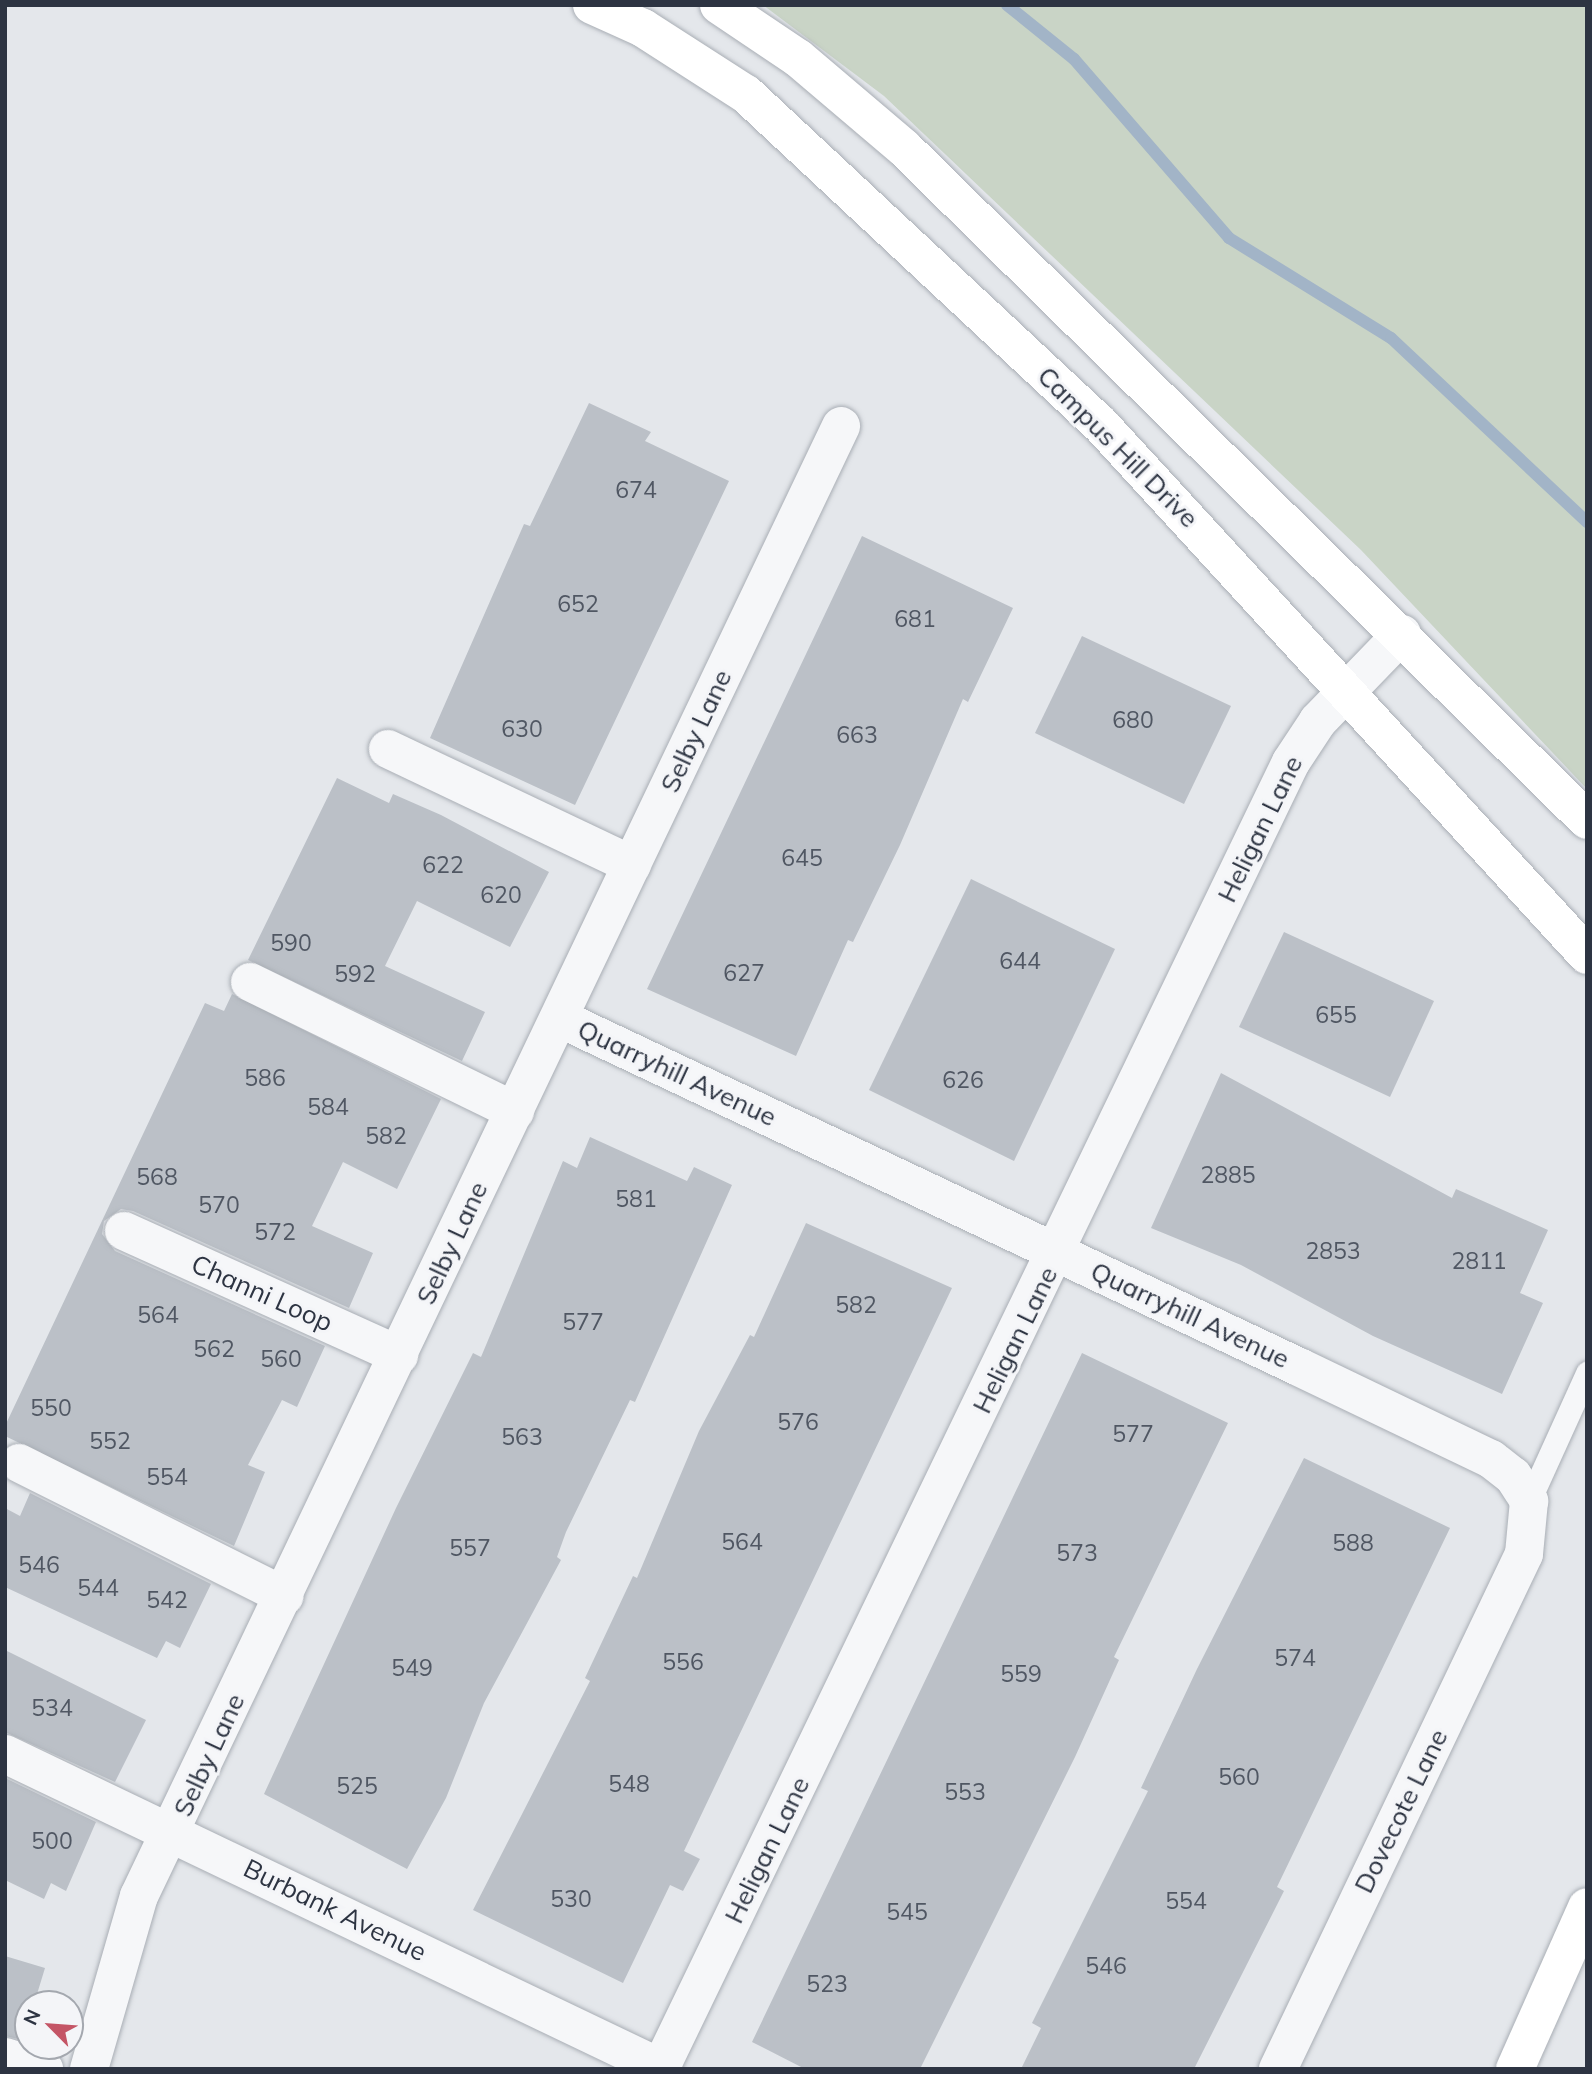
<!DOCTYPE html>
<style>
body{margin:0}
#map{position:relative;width:1592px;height:2074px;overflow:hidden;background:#e4e7eb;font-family:Mulish,sans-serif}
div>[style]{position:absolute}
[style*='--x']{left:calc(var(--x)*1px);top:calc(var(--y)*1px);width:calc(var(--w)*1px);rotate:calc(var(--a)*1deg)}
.green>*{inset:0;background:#c9d4c6}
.stream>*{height:12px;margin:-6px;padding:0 6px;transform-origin:6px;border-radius:6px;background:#a2b4c7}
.building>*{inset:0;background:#bbc0c7}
.roads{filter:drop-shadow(0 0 2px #a9aeb5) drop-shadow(0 0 2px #a9aeb5)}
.lane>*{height:23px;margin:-11.5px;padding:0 11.5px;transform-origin:11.5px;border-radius:11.5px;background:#f6f7f9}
.street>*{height:38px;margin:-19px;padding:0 19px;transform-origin:19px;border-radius:19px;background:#f6f7f9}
.secondary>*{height:38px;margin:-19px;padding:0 19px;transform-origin:19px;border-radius:19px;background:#fff}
span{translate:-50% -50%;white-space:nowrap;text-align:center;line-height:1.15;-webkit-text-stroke:6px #f4f5f8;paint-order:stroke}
.number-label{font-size:23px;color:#505763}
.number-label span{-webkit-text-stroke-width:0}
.street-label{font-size:26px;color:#2d3442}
.frame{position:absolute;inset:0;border:7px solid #2d3442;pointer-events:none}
.north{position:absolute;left:14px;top:1990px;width:70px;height:70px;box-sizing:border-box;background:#f4f5f8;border:2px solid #a4a8af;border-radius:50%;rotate:295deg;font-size:19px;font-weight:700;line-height:28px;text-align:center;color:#2d3442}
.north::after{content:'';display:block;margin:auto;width:24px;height:32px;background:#c45566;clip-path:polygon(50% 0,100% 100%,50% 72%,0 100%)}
</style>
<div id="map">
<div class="green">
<div style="clip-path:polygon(763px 5px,1587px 5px,1587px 789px,1361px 550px,884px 96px)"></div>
</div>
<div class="stream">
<div style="--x:1007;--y:5;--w:86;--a:38.9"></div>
<div style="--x:1074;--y:59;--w:237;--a:49.1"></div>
<div style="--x:1229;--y:238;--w:190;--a:31.7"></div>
<div style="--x:1391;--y:338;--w:269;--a:43.2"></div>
</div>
<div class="building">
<div style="clip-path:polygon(589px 403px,651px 432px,645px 441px,729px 481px,575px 805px,430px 738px,524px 524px,530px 526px)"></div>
<div style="clip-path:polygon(862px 536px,1013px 608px,968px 702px,963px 699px,900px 845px,853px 942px,848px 940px,796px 1056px,647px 989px)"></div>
<div style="clip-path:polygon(1082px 636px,1231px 706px,1184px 804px,1035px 733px)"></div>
<div style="clip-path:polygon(337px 778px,389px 803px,393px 794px,441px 815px,549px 872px,510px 947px,417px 901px,385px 966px,485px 1012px,462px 1061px,248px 960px)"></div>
<div style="clip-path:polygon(971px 879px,1115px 949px,1014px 1161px,869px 1090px)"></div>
<div style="clip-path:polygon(1284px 932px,1434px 1001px,1390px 1097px,1239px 1027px)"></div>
<div style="clip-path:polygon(232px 994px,441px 1099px,397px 1189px,343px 1162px,312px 1226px,373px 1253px,349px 1308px,133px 1211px,121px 1209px,104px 1221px,102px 1234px,115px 1251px,325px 1346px,297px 1407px,282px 1400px,248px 1465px,265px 1472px,234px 1546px,5px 1436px,5px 1426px,205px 1003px,224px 1011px)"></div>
<div style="clip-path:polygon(1221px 1073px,1452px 1198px,1456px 1189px,1548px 1230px,1520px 1293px,1543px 1303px,1502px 1394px,1373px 1336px,1241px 1265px,1151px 1228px)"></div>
<div style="clip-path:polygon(590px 1137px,687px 1181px,694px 1167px,732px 1185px,635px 1402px,630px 1400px,566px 1532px,557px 1557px,561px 1560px,484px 1703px,446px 1798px,407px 1869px,264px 1794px,396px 1508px,473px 1353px,481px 1357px,563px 1161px,577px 1168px)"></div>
<div style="clip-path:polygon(806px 1223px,952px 1288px,684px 1851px,700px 1859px,683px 1891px,670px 1885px,623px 1983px,473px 1910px,590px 1681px,585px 1678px,633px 1576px,637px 1578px,699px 1431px,750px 1335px,754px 1337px)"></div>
<div style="clip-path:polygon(1082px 1353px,1228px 1423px,1114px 1657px,1119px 1660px,1075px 1757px,920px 2069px,805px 2069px,752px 2042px)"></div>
<div style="clip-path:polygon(1304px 1458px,1450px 1528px,1277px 1887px,1284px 1891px,1194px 2069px,1021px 2069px,1041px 2028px,1032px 2023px,1148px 1791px,1141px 1788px,1197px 1669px)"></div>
<div style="clip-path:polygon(30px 1493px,211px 1584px,180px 1648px,166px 1641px,157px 1658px,5px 1587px,5px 1508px,20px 1516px)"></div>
<div style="clip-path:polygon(5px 1650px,146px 1720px,115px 1782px,5px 1732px)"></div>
<div style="clip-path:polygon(5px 1778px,96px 1822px,66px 1891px,51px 1883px,44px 1899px,5px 1880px)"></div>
<div style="clip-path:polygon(5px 1956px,45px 1968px,34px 2004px,28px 2004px,23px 2040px,5px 2036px)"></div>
</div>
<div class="roads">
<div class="lane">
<div style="--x:1529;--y:1501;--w:141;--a:-65.6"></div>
</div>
<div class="street">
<div style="--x:388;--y:749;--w:270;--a:25.4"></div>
<div style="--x:250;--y:982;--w:295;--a:26"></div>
<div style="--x:559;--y:1018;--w:818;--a:25.25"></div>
<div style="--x:1299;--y:1367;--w:213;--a:25.6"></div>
<div style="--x:1491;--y:1459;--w:28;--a:38"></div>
<div style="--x:1513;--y:1476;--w:30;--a:57"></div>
<div style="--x:1529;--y:1501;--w:53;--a:95.4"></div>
<div style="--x:1524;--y:1554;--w:571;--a:115.53"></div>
<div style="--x:124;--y:1231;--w:302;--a:24.3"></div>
<div style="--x:19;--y:1463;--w:297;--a:26.6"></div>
<div style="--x:5;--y:1754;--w:730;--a:25.58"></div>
<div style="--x:5;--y:2057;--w:41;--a:17.1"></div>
<div style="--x:89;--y:2069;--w:180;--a:-73.9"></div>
<div style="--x:139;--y:1896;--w:1629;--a:-64.47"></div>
<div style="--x:660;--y:2069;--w:1451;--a:-64.23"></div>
<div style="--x:1291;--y:762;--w:49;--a:-56.6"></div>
<div style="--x:1318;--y:721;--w:121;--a:-46"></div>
</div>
<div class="secondary">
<div style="--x:592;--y:5;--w:56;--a:24.3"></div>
<div style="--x:643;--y:28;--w:122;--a:32.7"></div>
<div style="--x:746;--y:94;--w:485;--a:43"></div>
<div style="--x:1101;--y:425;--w:719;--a:47.48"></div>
<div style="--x:719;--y:5;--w:95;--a:33.9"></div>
<div style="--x:798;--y:58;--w:139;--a:40.3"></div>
<div style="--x:904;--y:148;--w:958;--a:44.53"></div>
<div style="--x:1515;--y:2069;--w:177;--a:-66"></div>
</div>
</div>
<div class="number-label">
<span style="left:636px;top:490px">674</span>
<span style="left:578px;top:604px">652</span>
<span style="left:915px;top:619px">681</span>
<span style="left:1133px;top:720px">680</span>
<span style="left:522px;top:729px">630</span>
<span style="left:857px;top:735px">663</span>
<span style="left:802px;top:858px">645</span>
<span style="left:443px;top:865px">622</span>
<span style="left:501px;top:895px">620</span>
<span style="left:291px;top:943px">590</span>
<span style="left:1020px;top:961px">644</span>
<span style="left:744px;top:973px">627</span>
<span style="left:355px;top:974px">592</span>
<span style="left:1336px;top:1015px">655</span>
<span style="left:265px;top:1078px">586</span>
<span style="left:963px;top:1080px">626</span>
<span style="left:328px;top:1107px">584</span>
<span style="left:386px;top:1136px">582</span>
<span style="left:1228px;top:1175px">2885</span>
<span style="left:157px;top:1177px">568</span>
<span style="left:636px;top:1199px">581</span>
<span style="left:219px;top:1205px">570</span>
<span style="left:275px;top:1232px">572</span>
<span style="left:1333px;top:1251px">2853</span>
<span style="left:1479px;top:1261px">2811</span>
<span style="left:856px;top:1305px">582</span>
<span style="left:158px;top:1315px">564</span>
<span style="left:583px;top:1322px">577</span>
<span style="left:214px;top:1349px">562</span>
<span style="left:281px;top:1359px">560</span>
<span style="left:51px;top:1408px">550</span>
<span style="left:798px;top:1422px">576</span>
<span style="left:1133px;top:1434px">577</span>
<span style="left:522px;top:1437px">563</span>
<span style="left:110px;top:1441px">552</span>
<span style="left:167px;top:1477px">554</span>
<span style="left:742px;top:1542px">564</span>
<span style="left:1353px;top:1543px">588</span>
<span style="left:470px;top:1548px">557</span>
<span style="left:1077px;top:1553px">573</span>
<span style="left:39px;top:1565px">546</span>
<span style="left:98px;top:1588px">544</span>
<span style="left:167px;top:1600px">542</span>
<span style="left:1295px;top:1658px">574</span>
<span style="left:683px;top:1662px">556</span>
<span style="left:412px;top:1668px">549</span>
<span style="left:1021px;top:1674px">559</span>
<span style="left:52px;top:1708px">534</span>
<span style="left:1239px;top:1777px">560</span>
<span style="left:629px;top:1784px">548</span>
<span style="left:357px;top:1786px">525</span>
<span style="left:965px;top:1792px">553</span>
<span style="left:52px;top:1841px">500</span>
<span style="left:571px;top:1899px">530</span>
<span style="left:1186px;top:1901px">554</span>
<span style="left:907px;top:1912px">545</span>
<span style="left:1106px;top:1966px">546</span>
<span style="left:827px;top:1984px">523</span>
</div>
<div class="street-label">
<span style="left:1118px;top:447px;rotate:45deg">Campus Hill Drive</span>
<span style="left:696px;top:731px;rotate:-65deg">Selby Lane</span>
<span style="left:1260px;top:829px;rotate:-64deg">Heligan Lane</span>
<span style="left:677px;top:1073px;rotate:25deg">Quarryhill Avenue</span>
<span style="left:452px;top:1243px;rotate:-65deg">Selby Lane</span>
<span style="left:262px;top:1293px;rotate:24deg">Channi Loop</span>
<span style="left:1190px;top:1315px;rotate:25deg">Quarryhill Avenue</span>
<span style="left:1015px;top:1340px;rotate:-64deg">Heligan Lane</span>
<span style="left:209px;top:1755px;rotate:-65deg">Selby Lane</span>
<span style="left:1401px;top:1811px;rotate:-64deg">Dovecote Lane</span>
<span style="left:767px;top:1850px;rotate:-64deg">Heligan Lane</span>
<span style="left:335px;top:1910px;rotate:26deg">Burbank Avenue</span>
</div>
<div class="frame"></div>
<div class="north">N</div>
</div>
